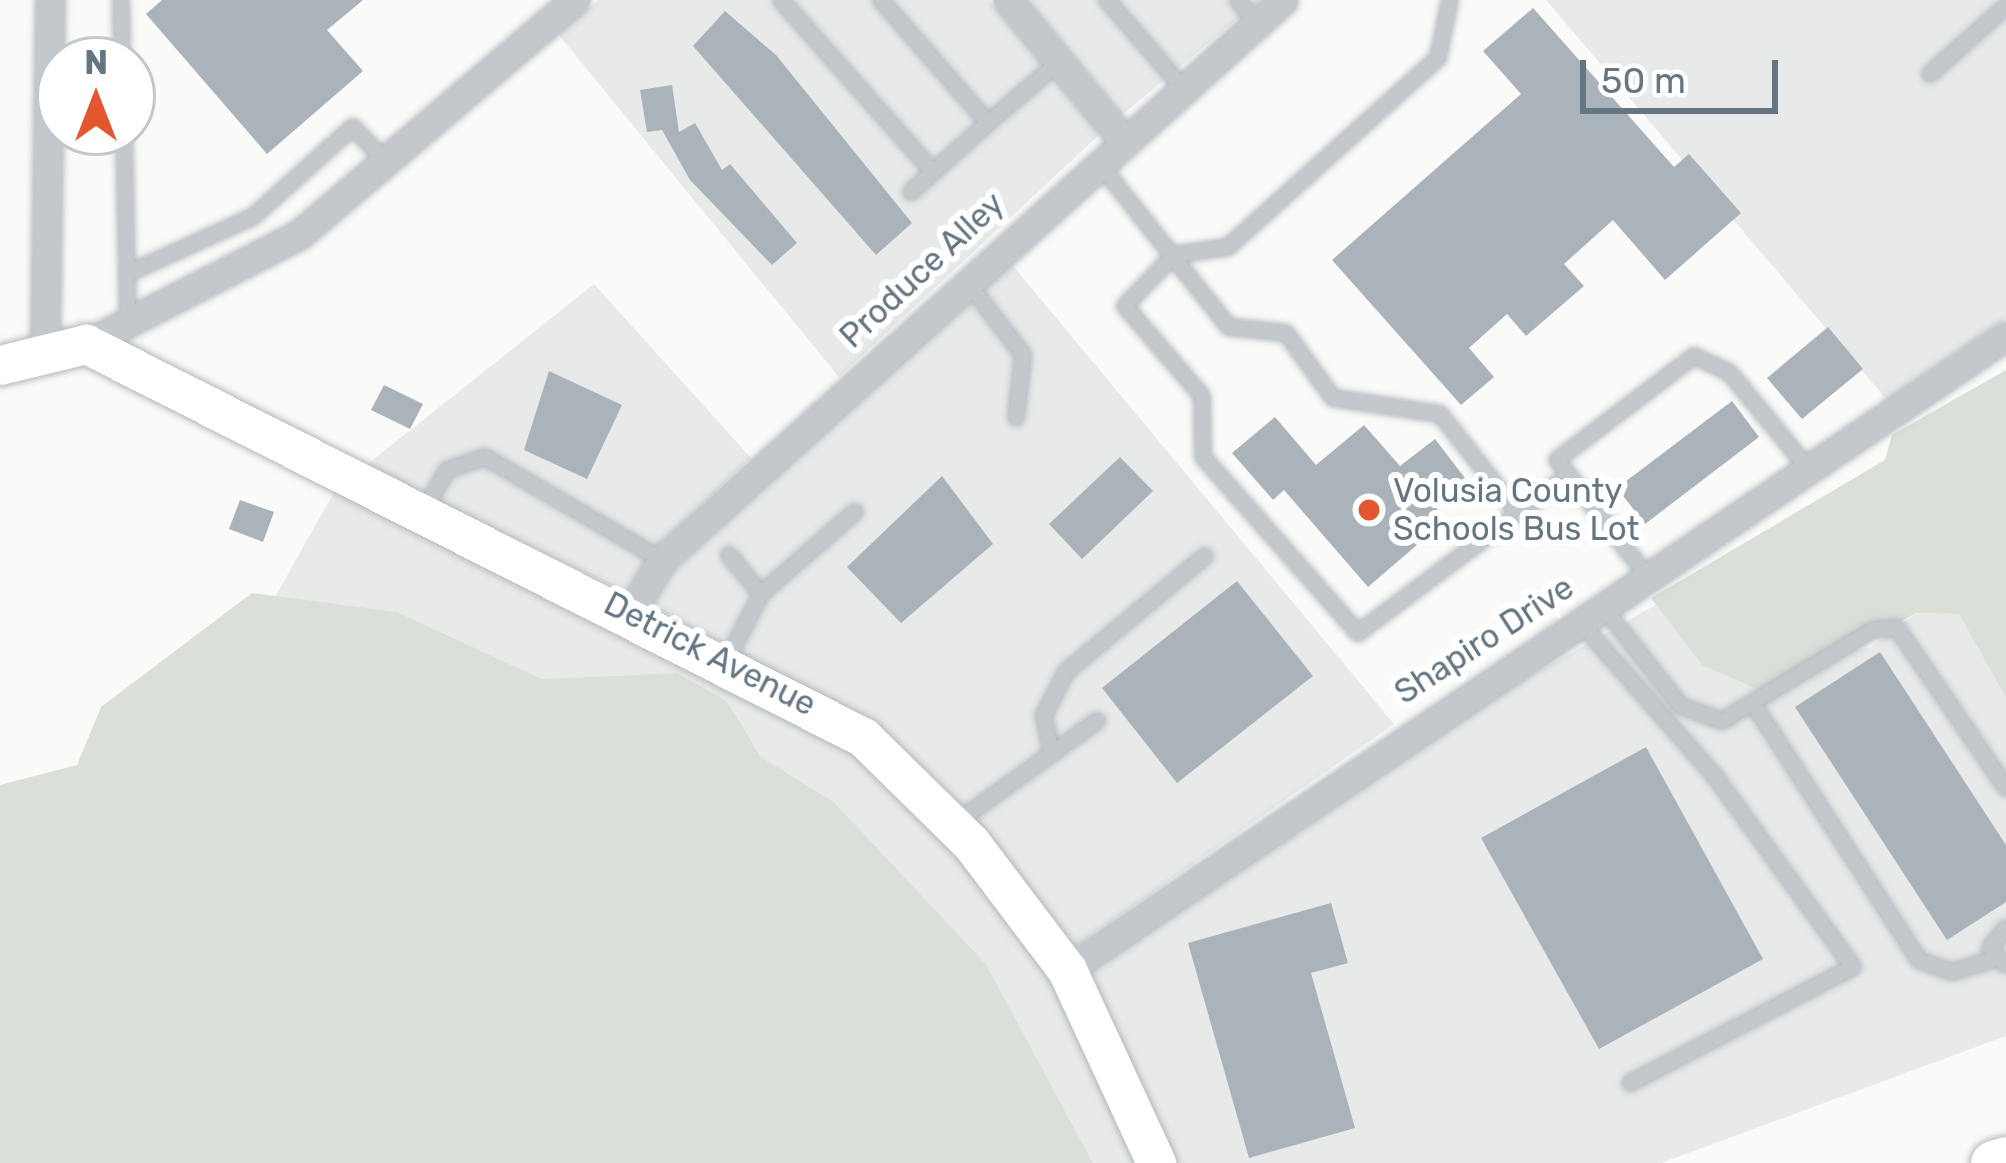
<!DOCTYPE html>
<style>
body{margin:0}
#map{position:relative;width:2006px;height:1163px;overflow:hidden;background:#fafaf8;font-family:Rubik,sans-serif}
div>[style]{position:absolute}
[style*='--x']{left:calc(var(--x)*1px);top:calc(var(--y)*1px);width:calc(var(--w)*1px);rotate:calc(var(--a)*1deg)}
.built>*{inset:0;background:#e8e9e9}
.green>*{inset:0;background:#dadfd7}
.building>*{inset:0;background:#aab3b9}
.roads{filter:drop-shadow(0 0 3px #b3babf) drop-shadow(0 0 3px #b3babf)}
.lane>*{height:14px;margin:-7px;padding:0 7px;transform-origin:7px;border-radius:7px;background:#c3c8cc}
.street>*{height:27px;margin:-13.5px;padding:0 13.5px;transform-origin:13.5px;border-radius:13.5px;background:#c3c8cc}
.secondary>*{height:39px;margin:-19.5px;padding:0 19.5px;transform-origin:19.5px;border-radius:19.5px;background:#fff}
.primary>*{height:45px;margin:-22.5px;padding:0 22.5px;transform-origin:22.5px;border-radius:22.5px;background:#fff}
.dots>*{width:33px;height:33px;translate:-50% -50%;box-sizing:border-box;border:6px solid #fff;border-radius:50%}
span{translate:-50% -50%;white-space:nowrap;text-align:center;line-height:1.15;-webkit-text-stroke:12px #fff;paint-order:stroke}
.street-label{font-size:33px;color:#657683}
.poi-label{font-size:33px;color:#657683}
.left{translate:0 -50%;text-align:left}
.north{position:absolute;left:36px;top:36px;width:120px;height:120px;box-sizing:border-box;background:#fff;border:3px solid #c1c8cd;border-radius:50%;rotate:0deg;font-size:33px;font-weight:700;line-height:48px;text-align:center;color:#657683}
.north::after{content:'';display:block;margin:auto;width:42px;height:54px;background:#e4572e;clip-path:polygon(50% 0,100% 100%,50% 72%,0 100%)}
.scale{position:absolute;left:1580px;top:60px;width:198px;height:54px;box-sizing:border-box;border:6px solid #657683;border-top:0;padding-left:15px;font-size:36px;line-height:42px;white-space:nowrap;color:#657683;-webkit-text-stroke:9px #fff;paint-order:stroke}
</style>
<div id="map">
<div class="built">
<div style="clip-path:polygon(598px 0,989px 0,1100px 134px,839px 377px,558px 34px)"></div>
<div style="clip-path:polygon(1027px 0,1260px 0,1122px 115px)"></div>
<div style="clip-path:polygon(1546px 0,2006px 0,2006px 318px,1887px 400px)"></div>
<div style="clip-path:polygon(1008px 260px,1394px 724px,1070px 950px,872px 725px,651px 605px,673px 571px)"></div>
<div style="clip-path:polygon(594px 284px,751px 458px,654px 548px,626px 593px,364px 467px)"></div>
<div style="clip-path:polygon(336px 489px,856px 750px,961px 854px,1056px 979px,1141px 1163px,1093px 1163px,986px 964px,834px 802px,761px 757px,727px 701px,677px 673px,542px 679px,397px 612px,275px 597px)"></div>
<div style="clip-path:polygon(1657px 604px,1702px 665px,1870px 648px,1916px 613px,1959px 614px,2006px 698px,2006px 1036px,1661px 1163px,1171px 1163px,1085px 976px,1443px 726px)"></div>
</div>
<div class="green">
<div style="clip-path:polygon(2006px 370px,2006px 698px,1959px 614px,1916px 613px,1776px 697px,1702px 665px,1651px 598px,1885px 460px,1892px 435px)"></div>
<div style="clip-path:polygon(252px 593px,397px 612px,542px 679px,677px 673px,727px 701px,761px 757px,834px 802px,986px 964px,1093px 1163px,0 1163px,0 785px,77px 765px,101px 707px)"></div>
</div>
<div class="building">
<div style="clip-path:polygon(162px 0,363px 0,327px 30px,363px 71px,267px 154px,146px 14px)"></div>
<div style="clip-path:polygon(1533px 8px,1674px 167px,1689px 154px,1741px 213px,1665px 280px,1613px 220px,1564px 264px,1584px 286px,1526px 336px,1507px 314px,1469px 348px,1494px 377px,1461px 405px,1332px 260px,1521px 94px,1483px 51px)"></div>
<div style="clip-path:polygon(725px 11px,776px 55px,912px 223px,876px 255px,693px 46px)"></div>
<div style="clip-path:polygon(672px 85px,679px 132px,695px 123px,722px 170px,730px 164px,797px 243px,772px 265px,690px 180px,662px 130px,647px 132px,640px 90px)"></div>
<div style="clip-path:polygon(1828px 327px,1863px 369px,1802px 419px,1767px 378px)"></div>
<div style="clip-path:polygon(549px 371px,622px 405px,587px 479px,524px 450px)"></div>
<div style="clip-path:polygon(384px 385px,423px 404px,410px 429px,371px 410px)"></div>
<div style="clip-path:polygon(1732px 401px,1759px 437px,1645px 524px,1617px 488px)"></div>
<div style="clip-path:polygon(1275px 417px,1316px 465px,1364px 425px,1400px 466px,1435px 439px,1465px 478px,1432px 503px,1446px 520px,1368px 587px,1284px 490px,1273px 500px,1232px 453px)"></div>
<div style="clip-path:polygon(1120px 457px,1153px 491px,1082px 559px,1049px 524px)"></div>
<div style="clip-path:polygon(942px 476px,993px 544px,901px 623px,847px 567px)"></div>
<div style="clip-path:polygon(240px 500px,274px 512px,263px 542px,229px 529px)"></div>
<div style="clip-path:polygon(1237px 581px,1313px 676px,1177px 783px,1102px 688px)"></div>
<div style="clip-path:polygon(1880px 652px,2006px 845px,2006px 902px,1947px 940px,1795px 707px)"></div>
<div style="clip-path:polygon(1646px 747px,1763px 959px,1599px 1049px,1481px 838px)"></div>
<div style="clip-path:polygon(1331px 903px,1348px 963px,1311px 973px,1355px 1128px,1249px 1158px,1188px 943px)"></div>
</div>
<div class="roads">
<div class="lane">
<div style="--x:121;--y:0;--w:60;--a:89"></div>
<div style="--x:781;--y:0;--w:230;--a:48.5"></div>
<div style="--x:933;--y:172;--w:74;--a:-41.7"></div>
<div style="--x:881;--y:0;--w:163;--a:49"></div>
<div style="--x:988;--y:123;--w:94;--a:-40.7"></div>
<div style="--x:1107;--y:0;--w:112;--a:49.3"></div>
<div style="--x:1238;--y:0;--w:28;--a:52"></div>
<div style="--x:1450;--y:0;--w:59;--a:101.7"></div>
<div style="--x:1438;--y:58;--w:283;--a:138"></div>
<div style="--x:1228;--y:247;--w:55;--a:171.6"></div>
<div style="--x:1174;--y:255;--w:71;--a:133.9"></div>
<div style="--x:1125;--y:306;--w:118;--a:49.5"></div>
<div style="--x:1202;--y:396;--w:61;--a:89.1"></div>
<div style="--x:1203;--y:457;--w:235;--a:48.6"></div>
<div style="--x:1358;--y:633;--w:264;--a:-36.8"></div>
<div style="--x:1930;--y:74;--w:102;--a:-41.8"></div>
<div style="--x:124;--y:132;--w:190;--a:88.8"></div>
<div style="--x:1098;--y:162;--w:211;--a:51.6"></div>
<div style="--x:1229;--y:327;--w:57;--a:6"></div>
<div style="--x:1286;--y:333;--w:80;--a:54.1"></div>
<div style="--x:1333;--y:398;--w:108;--a:8.5"></div>
<div style="--x:1440;--y:414;--w:125;--a:51.8"></div>
<div style="--x:911;--y:192;--w:30;--a:-42"></div>
<div style="--x:127;--y:274;--w:140;--a:-24.5"></div>
<div style="--x:254;--y:216;--w:133;--a:-42"></div>
<div style="--x:353;--y:127;--w:47;--a:46.7"></div>
<div style="--x:968;--y:283;--w:91;--a:52.6"></div>
<div style="--x:1023;--y:355;--w:63;--a:96.3"></div>
<div style="--x:424;--y:511;--w:47;--a:-60.7"></div>
<div style="--x:447;--y:470;--w:40;--a:-18.9"></div>
<div style="--x:485;--y:457;--w:205;--a:30.2"></div>
<div style="--x:729;--y:555;--w:50;--a:50.6"></div>
<div style="--x:1648;--y:577;--w:148;--a:-127.9"></div>
<div style="--x:1557;--y:460;--w:172;--a:-37.2"></div>
<div style="--x:1694;--y:356;--w:38;--a:25"></div>
<div style="--x:1729;--y:372;--w:128;--a:50.7"></div>
<div style="--x:1603;--y:607;--w:126;--a:51.8"></div>
<div style="--x:1681;--y:706;--w:44;--a:20.1"></div>
<div style="--x:1722;--y:721;--w:176;--a:-31.1"></div>
<div style="--x:1873;--y:630;--w:24;--a:-5"></div>
<div style="--x:1897;--y:628;--w:194;--a:55.7"></div>
<div style="--x:1579;--y:621;--w:205;--a:48.8"></div>
<div style="--x:1714;--y:775;--w:237;--a:54.1"></div>
<div style="--x:1853;--y:967;--w:251;--a:152.5"></div>
<div style="--x:727;--y:660;--w:74;--a:-62.7"></div>
<div style="--x:761;--y:594;--w:125;--a:-41.1"></div>
<div style="--x:1754;--y:705;--w:304;--a:57.1"></div>
<div style="--x:1919;--y:960;--w:35;--a:20"></div>
<div style="--x:1952;--y:972;--w:45;--a:-16.8"></div>
<div style="--x:1052;--y:754;--w:40;--a:-102"></div>
<div style="--x:1044;--y:715;--w:48;--a:-62.9"></div>
<div style="--x:1066;--y:672;--w:181;--a:-39.8"></div>
<div style="--x:957;--y:822;--w:173;--a:-35.8"></div>
<div style="--x:2006;--y:928;--w:26;--a:129"></div>
<div style="--x:1990;--y:948;--w:23;--a:47"></div>
</div>
<div class="street">
<div style="--x:1008;--y:0;--w:176;--a:50.5"></div>
<div style="--x:86;--y:344;--w:241;--a:-27.2"></div>
<div style="--x:300;--y:234;--w:361;--a:-40.4"></div>
<div style="--x:45;--y:349;--w:349;--a:-89.2"></div>
<div style="--x:631;--y:612;--w:61;--a:-59.2"></div>
<div style="--x:662;--y:560;--w:836;--a:-42.04"></div>
<div style="--x:1067;--y:970;--w:1133;--a:-34.03"></div>
</div>
<div class="secondary">
<div style="--x:0;--y:365;--w:89;--a:-13.7"></div>
<div style="--x:86;--y:344;--w:871;--a:26.83"></div>
<div style="--x:863;--y:737;--w:151;--a:44.5"></div>
<div style="--x:971;--y:843;--w:159;--a:52.9"></div>
<div style="--x:1067;--y:970;--w:213;--a:65.2"></div>
</div>
<div class="primary">
<div style="--x:1993;--y:1163;--w:14;--a:-17"></div>
</div>
</div>
<div class="dots">
<div style="left:1369px;top:510px;background:#e4572e"></div>
</div>
<div class="street-label">
<span style="left:922px;top:270px;rotate:-43deg">Produce Alley</span>
<span style="left:1484px;top:640px;rotate:-33deg">Shapiro Drive</span>
<span style="left:710px;top:654px;rotate:27deg">Detrick Avenue</span>
</div>
<div class="poi-label">
<span class="left" style="left:1393px;top:510px">Volusia County<br>Schools Bus Lot</span>
</div>
<div class="north">N</div>
<div class="scale">50 m</div>
</div>
